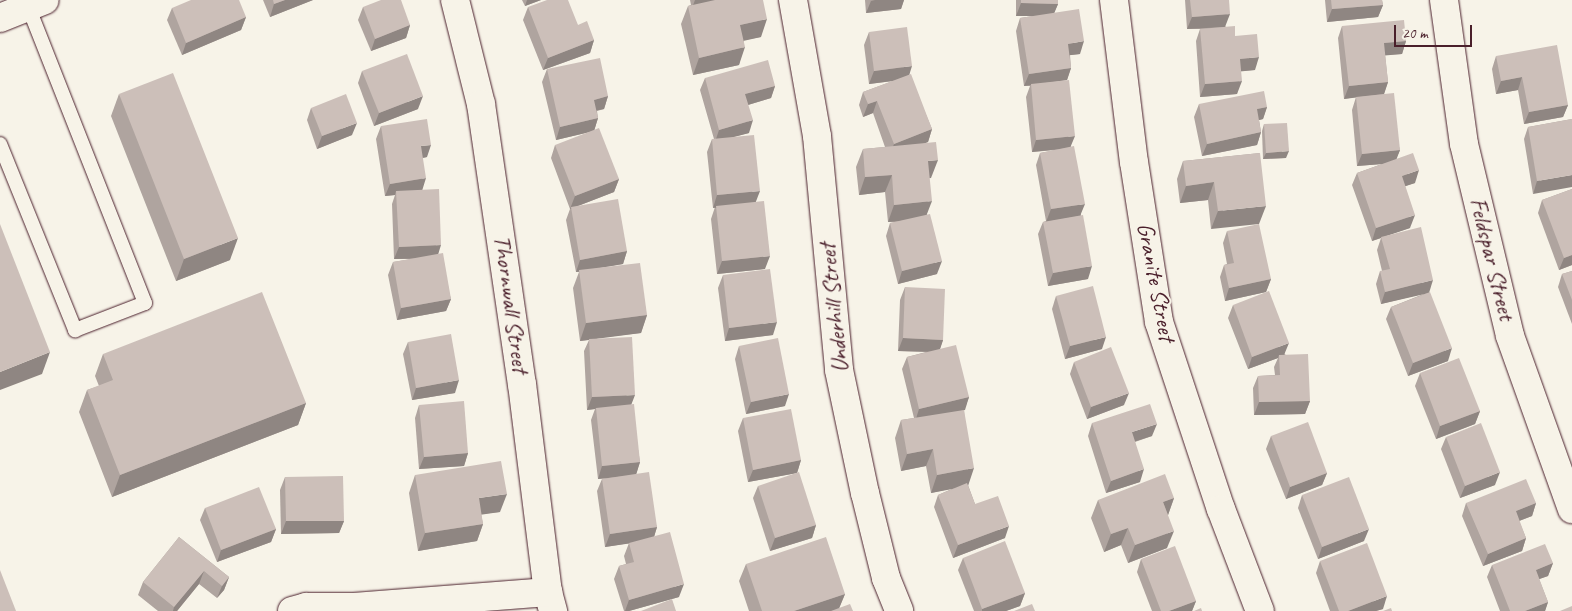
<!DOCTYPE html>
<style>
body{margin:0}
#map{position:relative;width:1572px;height:611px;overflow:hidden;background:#f7f3e8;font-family:Caveat,sans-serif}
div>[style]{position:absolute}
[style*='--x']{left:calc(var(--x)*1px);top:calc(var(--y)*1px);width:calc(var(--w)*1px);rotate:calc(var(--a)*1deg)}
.roads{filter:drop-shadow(0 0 1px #4a1f2b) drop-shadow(0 0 1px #4a1f2b)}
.lane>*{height:14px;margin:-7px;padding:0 7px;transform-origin:7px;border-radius:7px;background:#f7f3e8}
.street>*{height:28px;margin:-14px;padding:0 14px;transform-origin:14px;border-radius:14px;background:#f7f3e8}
.secondary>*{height:28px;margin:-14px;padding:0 14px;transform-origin:14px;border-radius:14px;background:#f7f3e8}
.wall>*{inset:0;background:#afa49f}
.shaded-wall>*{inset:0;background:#8f8682}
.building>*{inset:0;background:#ccbfb9}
span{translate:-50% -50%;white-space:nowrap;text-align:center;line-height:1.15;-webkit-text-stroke:4px #f7f3e8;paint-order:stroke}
.street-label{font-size:24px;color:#4a1f2b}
.scale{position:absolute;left:1394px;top:25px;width:78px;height:22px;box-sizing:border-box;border:2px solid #4a1f2b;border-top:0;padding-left:6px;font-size:15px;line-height:18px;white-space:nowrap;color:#4a1f2b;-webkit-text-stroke:4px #f7f3e8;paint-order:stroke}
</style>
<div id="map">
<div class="roads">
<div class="lane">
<div style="--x:0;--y:144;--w:201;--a:68"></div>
<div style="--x:75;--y:330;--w:75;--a:-21.1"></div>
<div style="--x:145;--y:303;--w:319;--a:-111.5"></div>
</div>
<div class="street">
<div style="--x:455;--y:0;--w:107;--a:76"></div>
<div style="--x:481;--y:104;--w:283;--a:81.7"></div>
<div style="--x:522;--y:384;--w:210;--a:82.9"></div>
<div style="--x:548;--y:592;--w:20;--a:75"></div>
<div style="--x:793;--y:0;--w:138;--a:80"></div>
<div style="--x:817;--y:136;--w:235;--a:84.6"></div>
<div style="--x:839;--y:370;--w:126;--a:78.1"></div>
<div style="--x:865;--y:493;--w:88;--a:76.1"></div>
<div style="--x:886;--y:578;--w:35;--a:68"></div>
<div style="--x:1114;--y:0;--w:163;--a:83"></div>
<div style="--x:1134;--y:162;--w:162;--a:81.1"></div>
<div style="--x:1159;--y:322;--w:197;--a:71.7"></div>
<div style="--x:1221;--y:509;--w:109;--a:69.1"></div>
<div style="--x:1444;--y:0;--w:145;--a:82.1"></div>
<div style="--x:1464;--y:144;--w:197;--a:76.5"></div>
<div style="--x:1510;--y:336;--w:184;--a:70.3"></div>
<div style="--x:292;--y:611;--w:15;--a:-16"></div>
<div style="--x:306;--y:607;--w:48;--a:0"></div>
<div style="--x:354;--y:607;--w:195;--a:-4.4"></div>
</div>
<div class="secondary">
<div style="--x:0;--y:18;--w:48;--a:-21.8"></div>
</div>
</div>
<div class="wall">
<div style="clip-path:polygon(263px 0,313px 0,270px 17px)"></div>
<div style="clip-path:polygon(522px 0,541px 0,525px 6px)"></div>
<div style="clip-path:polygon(690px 0,763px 0,761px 37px,744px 40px,739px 65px,693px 75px,681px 24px,688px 6px,691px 5px)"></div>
<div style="clip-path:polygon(865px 0,904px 0,901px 9px,866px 13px)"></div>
<div style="clip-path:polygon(1016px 0,1058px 0,1058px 4px,1054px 13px,1080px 54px,1070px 55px,1071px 68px,1067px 80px,1055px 82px,1071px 147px,1081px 215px,1088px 279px,1048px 286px,1038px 234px,1043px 222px,1046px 221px,1036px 165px,1040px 153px,1056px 150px,1032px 152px,1026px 97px,1030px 86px,1024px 86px,1016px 31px,1020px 18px,1033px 16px,1016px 16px)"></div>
<div style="clip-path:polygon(1185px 0,1229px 0,1225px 26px,1235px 36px,1255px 70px,1241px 71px,1237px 94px,1200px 97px,1196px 41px,1200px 29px,1187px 29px)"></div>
<div style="clip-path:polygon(1325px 0,1382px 0,1383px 5px,1378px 17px,1327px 22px)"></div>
<div style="clip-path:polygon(363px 7px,410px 25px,406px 38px,371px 51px,358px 20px)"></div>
<div style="clip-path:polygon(528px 7px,578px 25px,594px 40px,590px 53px,543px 70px,523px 20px)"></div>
<div style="clip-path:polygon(172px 8px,246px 17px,241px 30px,182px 55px,167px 20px)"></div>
<div style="clip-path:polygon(1342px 26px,1406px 41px,1402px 54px,1385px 55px,1388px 82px,1384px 94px,1400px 150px,1396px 159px,1415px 183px,1405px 186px,1410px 228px,1385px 236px,1429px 292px,1448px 361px,1408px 376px,1386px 319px,1391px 307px,1426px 293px,1381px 304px,1376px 284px,1380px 271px,1382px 271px,1377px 250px,1381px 238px,1372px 241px,1352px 185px,1357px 173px,1382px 164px,1357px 166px,1352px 110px,1356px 97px,1344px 99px,1338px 38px)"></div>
<div style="clip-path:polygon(869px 32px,909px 74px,932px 129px,928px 142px,925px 143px,931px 178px,929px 178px,927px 214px,937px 274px,898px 284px,886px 236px,890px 223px,897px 222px,888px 222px,885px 192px,859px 195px,856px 167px,863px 149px,885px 147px,873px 113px,863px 117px,859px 105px,863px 92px,893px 81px,869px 84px,864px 45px)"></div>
<div style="clip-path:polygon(1496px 56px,1568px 105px,1563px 117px,1524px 124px,1518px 90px,1496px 94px,1492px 69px)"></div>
<div style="clip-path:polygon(547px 69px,608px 96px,604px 109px,597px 111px,598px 118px,594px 131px,556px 140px,542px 82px)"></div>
<div style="clip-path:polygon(362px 71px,418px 109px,374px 126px,358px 83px)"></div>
<div style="clip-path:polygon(705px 78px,775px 86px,771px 98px,748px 105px,749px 133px,733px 137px,756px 202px,765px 269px,717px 274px,711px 219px,715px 207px,713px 208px,707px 152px,712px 139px,714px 139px,700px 90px)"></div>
<div style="clip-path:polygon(119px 94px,230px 260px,176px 281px,111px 116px)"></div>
<div style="clip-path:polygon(1199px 104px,1267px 107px,1263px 119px,1259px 120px,1261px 132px,1257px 145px,1202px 156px,1194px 117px)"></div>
<div style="clip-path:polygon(311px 108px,352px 135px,317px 149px,307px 120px)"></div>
<div style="clip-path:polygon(1572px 119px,1533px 194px,1524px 139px,1528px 127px)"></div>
<div style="clip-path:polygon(1264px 124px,1286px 158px,1263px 159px,1262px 131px)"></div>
<div style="clip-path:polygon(381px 126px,427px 157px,423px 158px,422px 190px,438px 254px,451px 299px,446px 311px,397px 320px,388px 275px,393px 262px,412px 259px,394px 259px,392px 204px,395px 195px,385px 196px,376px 139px)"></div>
<div style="clip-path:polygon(555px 145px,619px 179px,614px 192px,578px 206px,627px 251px,623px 264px,600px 268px,647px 315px,641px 333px,597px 338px,631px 404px,640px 462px,636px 474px,657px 527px,654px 537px,679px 597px,629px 611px,624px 611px,614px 579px,619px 566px,626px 564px,624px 556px,629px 543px,630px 543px,605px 547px,597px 491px,602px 479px,606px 478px,598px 479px,591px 420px,595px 409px,587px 410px,584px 351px,589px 340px,580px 341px,573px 288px,579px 272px,576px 272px,566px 220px,570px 209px,551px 158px)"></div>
<div style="clip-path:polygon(1260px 153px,1211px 229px,1208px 200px,1180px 203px,1177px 179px,1183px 161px)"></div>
<div style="clip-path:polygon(1572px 189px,1572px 265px,1559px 270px,1538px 213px,1542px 200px)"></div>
<div style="clip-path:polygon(1227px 231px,1271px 279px,1266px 292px,1225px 301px,1220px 277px,1224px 265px,1227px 264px,1223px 243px)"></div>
<div style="clip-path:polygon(1572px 271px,1572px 324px,1558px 287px,1562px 274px)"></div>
<div style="clip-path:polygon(723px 275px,773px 335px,725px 341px,718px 288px)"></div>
<div style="clip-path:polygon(905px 287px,943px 340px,940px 349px,969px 397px,964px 410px,968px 485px,975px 504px,1005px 538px,953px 558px,934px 507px,938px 495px,954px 488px,931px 493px,926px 466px,901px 471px,895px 438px,901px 420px,914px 418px,902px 369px,907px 357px,926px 352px,898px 351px,900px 300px)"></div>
<div style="clip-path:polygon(1056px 296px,1102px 349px,1065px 359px,1052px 309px)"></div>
<div style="clip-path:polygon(1233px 305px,1285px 354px,1310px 401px,1305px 414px,1254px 415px,1253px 388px,1258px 376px,1275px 375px,1274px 367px,1278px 358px,1248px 369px,1228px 318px)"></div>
<div style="clip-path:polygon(408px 342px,455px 393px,412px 400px,403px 354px)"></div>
<div style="clip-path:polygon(739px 346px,785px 406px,746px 414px,735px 359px)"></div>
<div style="clip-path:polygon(103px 354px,306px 403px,298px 425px,112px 497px,79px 412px,87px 390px,99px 386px,95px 376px)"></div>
<div style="clip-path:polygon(1074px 362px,1124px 405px,1087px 419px,1070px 374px)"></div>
<div style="clip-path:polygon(1420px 373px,1480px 411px,1475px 424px,1436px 439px,1415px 386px)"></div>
<div style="clip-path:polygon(419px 405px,468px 453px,464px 466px,419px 469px,415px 418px)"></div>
<div style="clip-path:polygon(743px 418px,801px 460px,797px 473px,748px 482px,738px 431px)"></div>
<div style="clip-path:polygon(1092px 423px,1152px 436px,1135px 442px,1140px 482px,1106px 493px,1088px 436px)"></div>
<div style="clip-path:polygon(1271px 436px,1327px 473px,1322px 485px,1286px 499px,1266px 449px)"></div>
<div style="clip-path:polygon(1446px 437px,1495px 485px,1460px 498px,1441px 449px)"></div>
<div style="clip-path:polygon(415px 475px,500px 512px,481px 514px,483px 524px,477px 541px,418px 551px,409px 493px)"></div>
<div style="clip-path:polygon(285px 477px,344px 521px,339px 533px,281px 534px,280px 490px)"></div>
<div style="clip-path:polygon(758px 486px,816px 525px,812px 538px,770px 551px,753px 498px)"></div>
<div style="clip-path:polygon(1302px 495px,1364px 541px,1318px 559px,1298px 508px)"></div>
<div style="clip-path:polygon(1174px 498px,1168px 515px,1167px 548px,1128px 563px,1121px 545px,1104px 552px,1091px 518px,1098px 500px)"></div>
<div style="clip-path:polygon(1466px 503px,1536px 503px,1532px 516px,1519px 521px,1526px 538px,1522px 551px,1483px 566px,1462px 516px)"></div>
<div style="clip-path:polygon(205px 508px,276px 529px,271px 542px,217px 562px,200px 520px)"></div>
<div style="clip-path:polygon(179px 537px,229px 577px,224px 590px,217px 598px,199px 584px,177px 611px,158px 611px,138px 595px,143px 582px)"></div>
<div style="clip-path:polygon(963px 558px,1025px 593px,1020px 606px,1006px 611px,974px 611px,958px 570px)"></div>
<div style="clip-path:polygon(1141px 559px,1196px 601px,1192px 611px,1152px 611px,1137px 572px)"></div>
<div style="clip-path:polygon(1320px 561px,1383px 609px,1376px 611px,1330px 611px,1316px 573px)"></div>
<div style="clip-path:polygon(1553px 563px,1548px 576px,1539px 579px,1548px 602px,1545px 611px,1500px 611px,1487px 577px,1492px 565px)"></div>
<div style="clip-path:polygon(746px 564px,845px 594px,839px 608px,853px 611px,749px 611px,739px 581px)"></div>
</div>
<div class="shaded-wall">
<div style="clip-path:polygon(285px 0,313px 0,270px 17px,274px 4px)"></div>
<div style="clip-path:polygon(527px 0,541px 0,525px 6px)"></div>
<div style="clip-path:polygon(695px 0,722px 0,692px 8px)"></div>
<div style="clip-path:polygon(875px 0,904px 0,901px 9px,866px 13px,871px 1px)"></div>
<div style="clip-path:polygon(1021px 3px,1058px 4px,1053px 16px,1016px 16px)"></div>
<div style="clip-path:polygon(1383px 5px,1378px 17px,1327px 22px,1332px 9px)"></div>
<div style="clip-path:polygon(1230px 14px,1225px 27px,1187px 29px,1192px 17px)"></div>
<div style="clip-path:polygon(246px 17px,241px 30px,182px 55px,186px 43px)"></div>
<div style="clip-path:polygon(767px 19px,761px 37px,734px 43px,740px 25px)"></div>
<div style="clip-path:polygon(410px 25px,406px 38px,371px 51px,375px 39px)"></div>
<div style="clip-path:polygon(594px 40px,590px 53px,543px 70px,548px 58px)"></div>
<div style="clip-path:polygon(1084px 41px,1080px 54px,1063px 56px,1068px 44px)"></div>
<div style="clip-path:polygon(1406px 41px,1402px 54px,1379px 56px,1384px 43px)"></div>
<div style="clip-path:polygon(745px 47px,739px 65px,693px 75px,699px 58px)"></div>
<div style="clip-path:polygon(1259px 57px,1255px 70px,1235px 72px,1240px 59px)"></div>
<div style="clip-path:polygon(912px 66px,908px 79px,869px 84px,874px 71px)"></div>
<div style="clip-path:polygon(1071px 68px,1067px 80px,1024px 86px,1029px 74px)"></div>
<div style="clip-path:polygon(1522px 77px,1518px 90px,1496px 94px,1501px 81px)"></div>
<div style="clip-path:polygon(1242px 81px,1237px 94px,1200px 97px,1205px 84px)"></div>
<div style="clip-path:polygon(1388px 82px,1384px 94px,1344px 99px,1349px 86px)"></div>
<div style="clip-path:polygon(775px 86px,771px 98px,741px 107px,745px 94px)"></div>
<div style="clip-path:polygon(423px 96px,418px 109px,374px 126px,379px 113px)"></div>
<div style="clip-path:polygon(608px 96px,604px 109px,589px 112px,594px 100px)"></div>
<div style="clip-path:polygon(877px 101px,873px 113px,863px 117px,868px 104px)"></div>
<div style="clip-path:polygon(1568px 105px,1563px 117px,1524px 124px,1529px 112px)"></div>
<div style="clip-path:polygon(1267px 107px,1263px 119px,1252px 122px,1257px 109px)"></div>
<div style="clip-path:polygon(598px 118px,594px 131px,556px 140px,560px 127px)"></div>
<div style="clip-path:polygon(753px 120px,749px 133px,715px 142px,719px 130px)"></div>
<div style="clip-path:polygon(357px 123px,352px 135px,317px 149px,322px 136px)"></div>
<div style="clip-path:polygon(932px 129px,928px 142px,889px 157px,894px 144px)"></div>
<div style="clip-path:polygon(1261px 132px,1257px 145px,1202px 156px,1207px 144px)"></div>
<div style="clip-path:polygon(1075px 136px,1070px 148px,1032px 152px,1036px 140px)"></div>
<div style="clip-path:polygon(431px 145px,427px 157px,416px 159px,421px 146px)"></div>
<div style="clip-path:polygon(1400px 150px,1395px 163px,1357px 166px,1362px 154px)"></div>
<div style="clip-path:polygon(1289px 151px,1286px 158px,1263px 159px,1266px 153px)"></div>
<div style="clip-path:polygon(938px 160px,931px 178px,921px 179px,928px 161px)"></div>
<div style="clip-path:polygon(1419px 170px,1415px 183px,1397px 189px,1402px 176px)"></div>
<div style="clip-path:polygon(892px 175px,885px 192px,859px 195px,865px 177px)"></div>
<div style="clip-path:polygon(1572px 175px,1572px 187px,1533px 194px,1537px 181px)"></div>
<div style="clip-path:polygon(426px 178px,422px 191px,396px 191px,395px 195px,385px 196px,390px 184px)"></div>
<div style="clip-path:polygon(619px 179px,614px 192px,570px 209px,575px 196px)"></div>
<div style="clip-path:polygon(1214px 182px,1208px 200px,1180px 203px,1186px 186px)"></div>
<div style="clip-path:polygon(760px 191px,755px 204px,713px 208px,717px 195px)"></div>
<div style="clip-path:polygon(932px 201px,925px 219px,888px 222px,894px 205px)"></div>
<div style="clip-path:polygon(1085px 204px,1080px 216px,1046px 222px,1051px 209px)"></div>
<div style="clip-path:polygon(1266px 206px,1259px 224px,1211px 229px,1218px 211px)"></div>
<div style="clip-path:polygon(1415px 215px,1410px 228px,1372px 241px,1376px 228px)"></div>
<div style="clip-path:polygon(238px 238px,230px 260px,176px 281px,184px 259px)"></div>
<div style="clip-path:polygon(441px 245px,437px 258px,394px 259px,399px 247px)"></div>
<div style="clip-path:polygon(627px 251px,623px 264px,576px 272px,580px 260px)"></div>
<div style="clip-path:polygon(1572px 255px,1572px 265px,1559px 270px,1564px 258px)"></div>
<div style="clip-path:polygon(770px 256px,765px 269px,717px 274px,722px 261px)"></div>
<div style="clip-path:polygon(942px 261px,937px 274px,898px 284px,902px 271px)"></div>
<div style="clip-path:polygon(1092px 266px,1088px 279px,1048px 286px,1053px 273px)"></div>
<div style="clip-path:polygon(1271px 279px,1266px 292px,1225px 301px,1229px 288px)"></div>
<div style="clip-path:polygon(1433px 280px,1429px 293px,1381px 304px,1385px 292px)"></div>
<div style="clip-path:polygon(451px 299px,446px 311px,397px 320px,401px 308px)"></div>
<div style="clip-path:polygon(647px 315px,641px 333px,580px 341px,586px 323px)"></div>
<div style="clip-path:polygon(777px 322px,773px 335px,725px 341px,729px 328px)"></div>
<div style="clip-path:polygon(1106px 337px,1102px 349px,1065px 359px,1070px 346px)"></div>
<div style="clip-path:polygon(903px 338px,943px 340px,939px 352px,898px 351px)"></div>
<div style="clip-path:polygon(1289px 343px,1284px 355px,1279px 355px,1278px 358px,1248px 369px,1252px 357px)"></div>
<div style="clip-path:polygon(1452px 348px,1448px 361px,1408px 376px,1413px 363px)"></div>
<div style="clip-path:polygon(50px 352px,42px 374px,0 390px,0 372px)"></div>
<div style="clip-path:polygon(459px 380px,455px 393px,412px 400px,416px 388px)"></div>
<div style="clip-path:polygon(1129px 393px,1124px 405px,1087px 419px,1091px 407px)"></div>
<div style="clip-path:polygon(789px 394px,785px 406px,746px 414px,751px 402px)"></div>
<div style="clip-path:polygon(635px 395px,630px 408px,596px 408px,595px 409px,587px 410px,592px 397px)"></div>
<div style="clip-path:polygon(969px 397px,965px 410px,915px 422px,919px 409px)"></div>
<div style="clip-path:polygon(1310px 401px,1305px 414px,1254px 415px,1259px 402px)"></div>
<div style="clip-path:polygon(306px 403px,298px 425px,112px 497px,120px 475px)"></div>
<div style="clip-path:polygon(1480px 411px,1475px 424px,1436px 439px,1440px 426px)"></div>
<div style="clip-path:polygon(1157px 424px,1152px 436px,1127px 444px,1132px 432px)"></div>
<div style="clip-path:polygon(933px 449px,926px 466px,901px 471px,907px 454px)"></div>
<div style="clip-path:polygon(468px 453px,464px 466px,419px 469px,424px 457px)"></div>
<div style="clip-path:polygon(801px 460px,797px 473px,748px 482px,753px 470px)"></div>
<div style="clip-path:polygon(640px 462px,636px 475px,598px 479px,602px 466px)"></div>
<div style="clip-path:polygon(974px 468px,968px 486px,931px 493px,937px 475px)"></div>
<div style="clip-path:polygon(1144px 469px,1140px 482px,1106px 493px,1111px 481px)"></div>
<div style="clip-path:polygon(1500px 472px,1495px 485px,1460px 498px,1465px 486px)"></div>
<div style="clip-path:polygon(1327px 473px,1322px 485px,1286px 499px,1290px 487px)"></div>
<div style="clip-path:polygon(507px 494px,500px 512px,472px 516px,479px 498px)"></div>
<div style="clip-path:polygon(1174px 498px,1168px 515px,1163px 502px)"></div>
<div style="clip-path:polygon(1536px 503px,1532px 516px,1511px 524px,1516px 511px)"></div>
<div style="clip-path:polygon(286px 521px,344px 521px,339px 533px,281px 534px)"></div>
<div style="clip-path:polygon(483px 524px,477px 541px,418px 551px,425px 533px)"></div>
<div style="clip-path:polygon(816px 525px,812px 538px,770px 551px,775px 538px)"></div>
<div style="clip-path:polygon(1009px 526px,1005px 538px,953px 558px,958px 545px)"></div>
<div style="clip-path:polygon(657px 527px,653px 540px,605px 547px,610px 534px)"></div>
<div style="clip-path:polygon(1128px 528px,1121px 545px,1104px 552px,1111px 534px)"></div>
<div style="clip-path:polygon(276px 529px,271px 542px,217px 562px,221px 550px)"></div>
<div style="clip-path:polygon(1369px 529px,1364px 541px,1318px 559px,1322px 547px)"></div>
<div style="clip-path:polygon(1174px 531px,1167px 548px,1128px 563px,1135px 545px)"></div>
<div style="clip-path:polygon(1526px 538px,1522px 551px,1483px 566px,1488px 554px)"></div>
<div style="clip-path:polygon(1553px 563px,1548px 576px,1531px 582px,1536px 570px)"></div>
<div style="clip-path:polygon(204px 571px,199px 584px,177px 611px,173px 611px,174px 607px)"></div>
<div style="clip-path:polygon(229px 577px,224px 590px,217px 598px,222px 586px)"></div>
<div style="clip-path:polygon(684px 584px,679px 597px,629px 611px,625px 611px,629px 600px)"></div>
<div style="clip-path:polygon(1025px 593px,1020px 606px,1006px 611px,982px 611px,982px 609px)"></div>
<div style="clip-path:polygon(845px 594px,838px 611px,794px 611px)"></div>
<div style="clip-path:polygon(1387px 596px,1383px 609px,1376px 611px,1348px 611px)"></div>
<div style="clip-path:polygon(1196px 601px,1192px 611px,1169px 611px)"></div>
<div style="clip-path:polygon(1548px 602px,1545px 611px,1525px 611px)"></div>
</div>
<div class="building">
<div style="clip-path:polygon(191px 0,239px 0,246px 17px,186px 43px,172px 8px)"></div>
<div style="clip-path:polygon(273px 0,285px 0,274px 4px)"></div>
<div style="clip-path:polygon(381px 0,401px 0,410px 25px,375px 39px,363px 7px)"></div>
<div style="clip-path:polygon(547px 0,568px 0,578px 25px,587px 21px,594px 40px,548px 58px,528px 7px)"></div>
<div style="clip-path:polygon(715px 0,763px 0,767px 19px,740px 25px,745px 47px,699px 58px,688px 6px)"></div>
<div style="clip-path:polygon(1021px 0,1058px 0,1058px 4px,1021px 3px)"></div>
<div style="clip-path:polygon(1190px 0,1229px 0,1230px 14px,1192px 17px)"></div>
<div style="clip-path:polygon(1331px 0,1382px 0,1383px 5px,1332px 9px)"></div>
<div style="clip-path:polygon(1079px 9px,1084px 41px,1068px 44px,1071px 68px,1029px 74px,1020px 18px)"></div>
<div style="clip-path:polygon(1404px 20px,1406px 41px,1384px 43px,1388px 82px,1349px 86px,1342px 26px)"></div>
<div style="clip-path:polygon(1235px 26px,1235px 36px,1257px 34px,1259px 57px,1240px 59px,1242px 81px,1205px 84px,1200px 29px)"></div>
<div style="clip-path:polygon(907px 27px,912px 66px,874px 71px,869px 32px)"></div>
<div style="clip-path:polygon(1557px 45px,1568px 105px,1529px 112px,1522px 77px,1501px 81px,1496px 56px)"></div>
<div style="clip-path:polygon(407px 54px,423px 96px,379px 113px,362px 71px)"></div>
<div style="clip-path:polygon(600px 58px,608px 96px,594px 100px,598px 118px,560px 127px,547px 69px)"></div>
<div style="clip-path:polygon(768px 60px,775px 86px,745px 94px,753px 120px,719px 130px,705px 78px)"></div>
<div style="clip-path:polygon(173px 73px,238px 238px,184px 259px,119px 94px)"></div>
<div style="clip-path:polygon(911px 74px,932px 129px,894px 144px,877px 101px,868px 104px,863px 92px)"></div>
<div style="clip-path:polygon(1069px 80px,1075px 136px,1036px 140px,1031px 84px)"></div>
<div style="clip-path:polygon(1264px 91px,1267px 107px,1257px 109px,1261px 132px,1207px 144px,1199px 104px)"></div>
<div style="clip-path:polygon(1394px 93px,1400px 150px,1362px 154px,1356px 97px)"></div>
<div style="clip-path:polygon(346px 94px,357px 123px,322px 136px,311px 108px)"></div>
<div style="clip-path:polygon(427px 119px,431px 145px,421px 146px,426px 178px,390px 184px,381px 126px)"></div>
<div style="clip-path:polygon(1572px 119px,1572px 175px,1537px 181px,1528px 127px)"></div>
<div style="clip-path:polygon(1287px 123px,1289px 151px,1266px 153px,1264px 124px)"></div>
<div style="clip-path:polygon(599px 128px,619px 179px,575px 196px,555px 145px)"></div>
<div style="clip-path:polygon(754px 135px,760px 191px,717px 195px,712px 139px)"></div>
<div style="clip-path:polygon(936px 142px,938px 160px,928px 161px,932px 201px,894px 205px,892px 175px,865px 177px,863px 149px)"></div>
<div style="clip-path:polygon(1074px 146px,1085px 204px,1051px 209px,1040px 153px)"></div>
<div style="clip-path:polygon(1260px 153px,1266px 206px,1218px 211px,1214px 182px,1186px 186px,1183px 161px)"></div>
<div style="clip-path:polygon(1413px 153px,1419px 170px,1402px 176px,1415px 215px,1376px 228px,1357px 173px)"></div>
<div style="clip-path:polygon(439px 189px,441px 245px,399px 247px,396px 191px)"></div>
<div style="clip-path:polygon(1572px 189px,1572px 255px,1564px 258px,1542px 200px)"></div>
<div style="clip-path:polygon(618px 199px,627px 251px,580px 260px,571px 207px)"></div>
<div style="clip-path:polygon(764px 201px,770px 256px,722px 261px,716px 206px)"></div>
<div style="clip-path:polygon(930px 214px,942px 261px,902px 271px,890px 223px)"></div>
<div style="clip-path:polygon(1083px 215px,1092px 266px,1053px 273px,1043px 222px)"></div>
<div style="clip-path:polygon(0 224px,50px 352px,0 372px)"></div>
<div style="clip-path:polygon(1259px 224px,1271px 279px,1229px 288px,1224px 265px,1234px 263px,1227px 231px)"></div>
<div style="clip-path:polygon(1421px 227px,1433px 280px,1385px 292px,1380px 271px,1390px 269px,1381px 237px)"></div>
<div style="clip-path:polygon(443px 253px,451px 299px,401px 308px,393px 262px)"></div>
<div style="clip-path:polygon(640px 263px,647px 315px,586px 323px,579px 270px)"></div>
<div style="clip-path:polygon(770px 269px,777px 322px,729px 328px,723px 275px)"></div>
<div style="clip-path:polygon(1572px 271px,1572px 300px,1562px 274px)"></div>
<div style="clip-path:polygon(1093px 286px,1106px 337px,1070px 346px,1056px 296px)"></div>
<div style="clip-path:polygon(905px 287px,945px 289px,943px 340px,903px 338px)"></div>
<div style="clip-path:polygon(1269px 291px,1289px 343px,1252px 357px,1233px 305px)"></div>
<div style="clip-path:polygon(262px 292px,306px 403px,120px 475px,87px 390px,113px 380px,103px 354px)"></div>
<div style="clip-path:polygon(1430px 292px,1452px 348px,1413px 363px,1391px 307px)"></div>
<div style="clip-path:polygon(451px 334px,459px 380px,416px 388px,408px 342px)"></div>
<div style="clip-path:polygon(632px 337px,635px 395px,592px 397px,589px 339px)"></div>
<div style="clip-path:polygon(778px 338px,789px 394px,751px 402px,739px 346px)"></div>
<div style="clip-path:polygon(956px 345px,969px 397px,919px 409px,907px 357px)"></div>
<div style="clip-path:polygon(1111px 347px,1129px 393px,1091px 407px,1074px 362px)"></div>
<div style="clip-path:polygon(1308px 354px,1310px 401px,1259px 402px,1258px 376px,1280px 375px,1279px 355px)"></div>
<div style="clip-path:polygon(1459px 358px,1480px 411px,1440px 426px,1420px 373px)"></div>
<div style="clip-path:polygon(464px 401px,468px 453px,424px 457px,419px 405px)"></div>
<div style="clip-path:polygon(634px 404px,640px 462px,602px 466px,596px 408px)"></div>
<div style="clip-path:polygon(1150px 404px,1157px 424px,1132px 432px,1144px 469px,1111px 481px,1092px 423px)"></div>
<div style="clip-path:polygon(791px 409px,801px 460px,753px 470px,743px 418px)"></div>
<div style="clip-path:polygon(964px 410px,974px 468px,937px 475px,933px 449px,907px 454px,901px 420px)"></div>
<div style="clip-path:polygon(1308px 422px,1327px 473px,1290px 487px,1271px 436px)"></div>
<div style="clip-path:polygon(1481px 423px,1500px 472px,1465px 486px,1446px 437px)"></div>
<div style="clip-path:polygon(501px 461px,507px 494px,479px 498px,483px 524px,425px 533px,415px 475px)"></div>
<div style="clip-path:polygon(649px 472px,657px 527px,610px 534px,602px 479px)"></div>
<div style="clip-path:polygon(799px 472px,816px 525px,775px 538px,758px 486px)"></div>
<div style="clip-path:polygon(1165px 474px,1174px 498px,1163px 502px,1174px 531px,1135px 545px,1128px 528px,1111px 534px,1098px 500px)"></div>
<div style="clip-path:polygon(343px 476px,344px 521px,286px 521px,285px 477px)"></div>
<div style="clip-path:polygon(1349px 477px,1369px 529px,1322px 547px,1302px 495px)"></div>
<div style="clip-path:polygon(1526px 479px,1536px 503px,1516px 511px,1526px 538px,1488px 554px,1466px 503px)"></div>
<div style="clip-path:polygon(967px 483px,975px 504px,998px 496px,1009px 526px,958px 545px,938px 495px)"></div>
<div style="clip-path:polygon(259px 487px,276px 529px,221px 550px,205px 508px)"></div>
<div style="clip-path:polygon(670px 532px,684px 584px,629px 600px,619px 566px,634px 562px,629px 543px)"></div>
<div style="clip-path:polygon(179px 537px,229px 577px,222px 586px,204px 571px,174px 607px,143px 582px)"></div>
<div style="clip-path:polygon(826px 537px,845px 594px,794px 611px,762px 611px,746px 564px)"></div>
<div style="clip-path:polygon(1005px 541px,1025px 593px,982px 609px,963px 558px)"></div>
<div style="clip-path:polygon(1367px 543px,1387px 596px,1348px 611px,1339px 611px,1320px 561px)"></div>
<div style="clip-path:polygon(1545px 544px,1553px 563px,1536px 570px,1548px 602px,1525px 611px,1510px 611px,1492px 565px)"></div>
<div style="clip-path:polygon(1175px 546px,1196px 601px,1169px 611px,1161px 611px,1141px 559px)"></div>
<div style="clip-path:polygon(0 570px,16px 611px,0 611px)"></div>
<div style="clip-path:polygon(672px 599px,676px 611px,641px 611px)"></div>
<div style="clip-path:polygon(850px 604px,853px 611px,831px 611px)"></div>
<div style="clip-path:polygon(1032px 604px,1035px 611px,1014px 611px)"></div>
<div style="clip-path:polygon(1572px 606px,1572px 611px,1560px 611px)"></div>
<div style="clip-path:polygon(1201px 608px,1202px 611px,1194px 611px)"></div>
<div style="clip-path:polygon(1391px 608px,1392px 611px,1383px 611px)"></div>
</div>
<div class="street-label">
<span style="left:1492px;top:259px;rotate:76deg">Feldspar Street</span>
<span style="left:1156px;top:282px;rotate:79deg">Granite Street</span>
<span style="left:511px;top:304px;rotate:82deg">Thornwall Street</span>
<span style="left:834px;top:308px;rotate:-96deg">Underhill Street</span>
</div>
<div class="scale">20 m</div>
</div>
